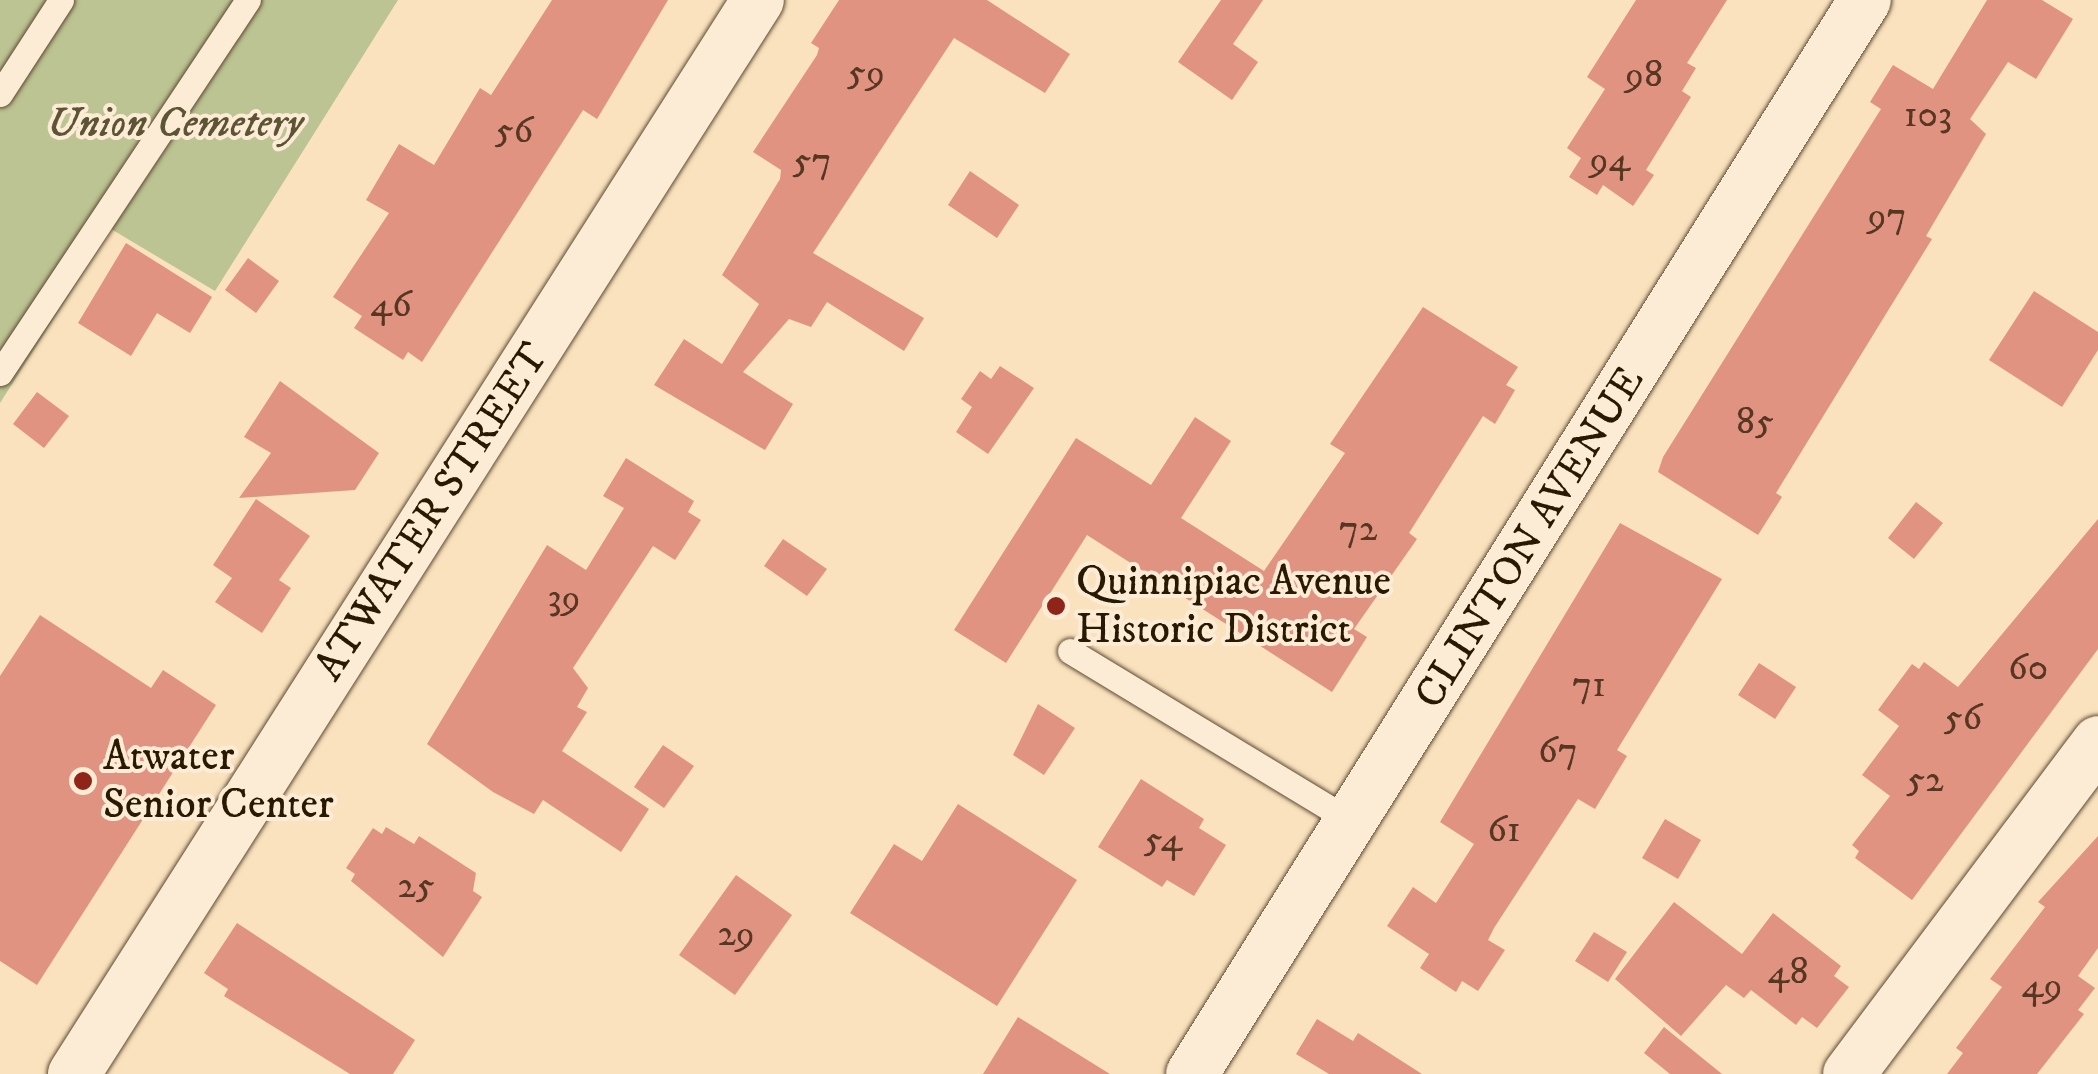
<!DOCTYPE html>
<style>
body{margin:0}
#map{position:relative;width:2098px;height:1074px;overflow:hidden;background:#fae2be;font-family:"IM FELL DW Pica",serif}
div>[style]{position:absolute}
[style*='--x']{left:calc(var(--x)*1px);top:calc(var(--y)*1px);width:calc(var(--w)*1px);rotate:calc(var(--a)*1deg)}
.green>*{inset:0;background:#bcc493}
.building>*{inset:0;background:#e19382}
.roads{filter:drop-shadow(0 0 2px #5d4a31) drop-shadow(0 0 2px #5d4a31)}
.lane>*{height:25px;margin:-12.5px;padding:0 12.5px;transform-origin:12.5px;border-radius:12.5px;background:#fcecd5}
.street>*{height:52px;margin:-26px;padding:0 26px;transform-origin:26px;border-radius:26px;background:#fcecd5}
.dots>*{width:28px;height:28px;translate:-50% -50%;box-sizing:border-box;border:5px solid #fcecd5;border-radius:50%}
span{translate:-50% -50%;white-space:nowrap;text-align:center;line-height:1.15;-webkit-text-stroke:8px #fcecd5;paint-order:stroke}
.number-label{font-size:38px;color:#573722}
.number-label span{-webkit-text-stroke-width:0}
.park-label{font-size:42px;color:#5c5435;font-style:italic}
.street-label{font-size:42px;color:#291802}
.poi-label{font-size:42px;color:#291802}
.left{translate:0 -50%;text-align:left}
</style>
<div id="map">
<div class="green">
<div style="clip-path:polygon(0 0,398px 0,215px 291px,111px 229px,0 403px)"></div>
</div>
<div class="building">
<div style="clip-path:polygon(552px 0,668px 0,597px 119px,583px 110px,422px 362px,408px 352px,403px 360px,354px 328px,362px 316px,333px 297px,389px 213px,366px 200px,399px 144px,434px 165px,480px 88px,491px 95px)"></div>
<div style="clip-path:polygon(839px 0,987px 0,1070px 54px,1045px 93px,954px 38px,813px 253px,924px 318px,904px 351px,827px 302px,811px 327px,789px 319px,743px 372px,793px 404px,765px 450px,654px 385px,684px 339px,722px 364px,759px 304px,722px 275px,780px 179px,781px 170px,753px 152px,817px 55px,819px 48px,811px 43px)"></div>
<div style="clip-path:polygon(1221px 0,1263px 0,1233px 44px,1258px 62px,1232px 100px,1178px 62px)"></div>
<div style="clip-path:polygon(1636px 0,1727px 0,1687px 63px,1696px 68px,1682px 91px,1691px 97px,1646px 170px,1654px 175px,1633px 206px,1603px 185px,1597px 195px,1569px 177px,1581px 158px,1567px 148px,1605px 89px,1587px 77px)"></div>
<div style="clip-path:polygon(1987px 0,2042px 0,2073px 19px,2036px 79px,2008px 62px,1970px 119px,1986px 134px,1926px 236px,1932px 239px,1776px 493px,1782px 497px,1758px 535px,1658px 472px,1663px 457px,1881px 109px,1870px 102px,1893px 65px,1933px 89px)"></div>
<div style="clip-path:polygon(970px 171px,1019px 205px,997px 238px,948px 205px)"></div>
<div style="clip-path:polygon(126px 243px,212px 297px,190px 333px,157px 313px,131px 356px,78px 323px)"></div>
<div style="clip-path:polygon(248px 258px,279px 281px,256px 313px,225px 290px)"></div>
<div style="clip-path:polygon(2034px 291px,2098px 332px,2098px 350px,2062px 407px,1989px 360px)"></div>
<div style="clip-path:polygon(1423px 307px,1518px 367px,1506px 385px,1515px 390px,1495px 424px,1483px 416px,1409px 533px,1417px 539px,1354px 629px,1367px 637px,1332px 692px,1087px 535px,1006px 663px,954px 630px,1076px 438px,1151px 485px,1195px 417px,1231px 441px,1181px 518px,1264px 571px,1345px 453px,1330px 444px)"></div>
<div style="clip-path:polygon(1000px 366px,1034px 388px,988px 454px,956px 432px,972px 407px,961px 399px,980px 371px,991px 379px)"></div>
<div style="clip-path:polygon(280px 381px,379px 453px,355px 490px,239px 498px,271px 453px,244px 437px)"></div>
<div style="clip-path:polygon(37px 392px,69px 416px,44px 448px,13px 424px)"></div>
<div style="clip-path:polygon(626px 458px,694px 501px,688px 512px,701px 520px,675px 560px,653px 546px,573px 668px,588px 688px,577px 707px,587px 712px,562px 751px,649px 809px,621px 852px,543px 800px,534px 814px,493px 792px,427px 744px,547px 545px,586px 570px,624px 508px,603px 496px)"></div>
<div style="clip-path:polygon(256px 499px,310px 536px,279px 580px,291px 588px,262px 633px,215px 602px,232px 578px,213px 565px)"></div>
<div style="clip-path:polygon(1916px 502px,1943px 523px,1914px 559px,1888px 538px)"></div>
<div style="clip-path:polygon(2098px 519px,2098px 649px,1912px 900px,1855px 858px,1859px 851px,1852px 845px,1890px 796px,1862px 775px,1899px 726px,1878px 710px,1912px 664px,1919px 669px,1924px 662px,1958px 687px)"></div>
<div style="clip-path:polygon(1620px 523px,1722px 579px,1617px 750px,1627px 756px,1595px 809px,1578px 799px,1494px 928px,1488px 940px,1505px 950px,1478px 991px,1462px 981px,1456px 992px,1420px 968px,1429px 954px,1387px 926px,1413px 887px,1436px 903px,1474px 844px,1440px 822px)"></div>
<div style="clip-path:polygon(783px 539px,827px 569px,807px 596px,764px 566px)"></div>
<div style="clip-path:polygon(40px 615px,151px 688px,163px 670px,216px 705px,37px 985px,0 961px,0 676px)"></div>
<div style="clip-path:polygon(1759px 663px,1796px 687px,1775px 719px,1738px 695px)"></div>
<div style="clip-path:polygon(1038px 704px,1075px 728px,1044px 775px,1013px 755px)"></div>
<div style="clip-path:polygon(663px 745px,694px 766px,664px 808px,634px 787px)"></div>
<div style="clip-path:polygon(1141px 779px,1204px 819px,1199px 828px,1226px 845px,1194px 896px,1167px 880px,1162px 887px,1098px 847px)"></div>
<div style="clip-path:polygon(958px 804px,1077px 880px,997px 1006px,850px 913px,894px 844px,922px 861px)"></div>
<div style="clip-path:polygon(1665px 819px,1701px 840px,1678px 879px,1642px 858px)"></div>
<div style="clip-path:polygon(386px 827px,414px 844px,419px 836px,476px 873px,473px 891px,482px 897px,443px 957px,351px 881px,355px 874px,346px 868px,373px 828px,382px 834px)"></div>
<div style="clip-path:polygon(2098px 836px,2098px 948px,2078px 976px,2095px 988px,2078px 1010px,2084px 1014px,2037px 1074px,1947px 1074px,1963px 1053px,1956px 1048px,2002px 987px,1990px 979px,2045px 907px,2038px 902px)"></div>
<div style="clip-path:polygon(736px 875px,792px 915px,735px 995px,679px 955px)"></div>
<div style="clip-path:polygon(1674px 902px,1742px 954px,1773px 913px,1841px 966px,1834px 976px,1849px 987px,1817px 1028px,1802px 1017px,1796px 1025px,1751px 990px,1744px 998px,1726px 985px,1681px 1036px,1615px 979px)"></div>
<div style="clip-path:polygon(237px 923px,415px 1040px,393px 1074px,350px 1074px,224px 996px,228px 989px,204px 973px)"></div>
<div style="clip-path:polygon(1594px 932px,1627px 952px,1608px 982px,1575px 961px)"></div>
<div style="clip-path:polygon(1018px 1017px,1110px 1074px,983px 1074px)"></div>
<div style="clip-path:polygon(1317px 1019px,1353px 1041px,1358px 1033px,1422px 1074px,1329px 1074px,1296px 1054px)"></div>
<div style="clip-path:polygon(1664px 1027px,1722px 1074px,1670px 1074px,1644px 1053px)"></div>
</div>
<div class="roads">
<div class="lane">
<div style="--x:0;--y:94;--w:112;--a:-57"></div>
<div style="--x:0;--y:373;--w:448;--a:-56.4"></div>
<div style="--x:1070;--y:651;--w:330;--a:31.2"></div>
</div>
<div class="street">
<div style="--x:74;--y:1074;--w:1273;--a:-57.51"></div>
<div style="--x:1192;--y:1074;--w:1267;--a:-57.93"></div>
<div style="--x:1849;--y:1074;--w:415;--a:-53.1"></div>
</div>
</div>
<div class="dots">
<div style="left:1056px;top:606px;background:#8f2418"></div>
<div style="left:83px;top:781px;background:#8f2418"></div>
</div>
<div class="number-label">
<span style="left:866px;top:74px">59</span>
<span style="left:1644px;top:76px">98</span>
<span style="left:1928px;top:116px">103</span>
<span style="left:514px;top:132px">56</span>
<span style="left:1610px;top:161px">94</span>
<span style="left:812px;top:162px">57</span>
<span style="left:1887px;top:217px">97</span>
<span style="left:391px;top:306px">46</span>
<span style="left:1755px;top:423px">85</span>
<span style="left:1358px;top:530px">72</span>
<span style="left:564px;top:599px">39</span>
<span style="left:2028px;top:669px">60</span>
<span style="left:1589px;top:686px">71</span>
<span style="left:1963px;top:719px">56</span>
<span style="left:1558px;top:752px">67</span>
<span style="left:1925px;top:781px">52</span>
<span style="left:1504px;top:831px">61</span>
<span style="left:1163px;top:841px">54</span>
<span style="left:416px;top:887px">25</span>
<span style="left:736px;top:935px">29</span>
<span style="left:1788px;top:973px">48</span>
<span style="left:2042px;top:987px">49</span>
</div>
<div class="park-label">
<span style="left:175px;top:124px">Union Cemetery</span>
</div>
<div class="street-label">
<span style="left:432px;top:512px;rotate:-57deg">ATWATER STREET</span>
<span style="left:1530px;top:538px;rotate:-58deg">CLINTON AVENUE</span>
</div>
<div class="poi-label">
<span class="left" style="left:1076px;top:606px">Quinnipiac Avenue<br>Historic District</span>
<span class="left" style="left:103px;top:781px">Atwater<br>Senior Center</span>
</div>
</div>
